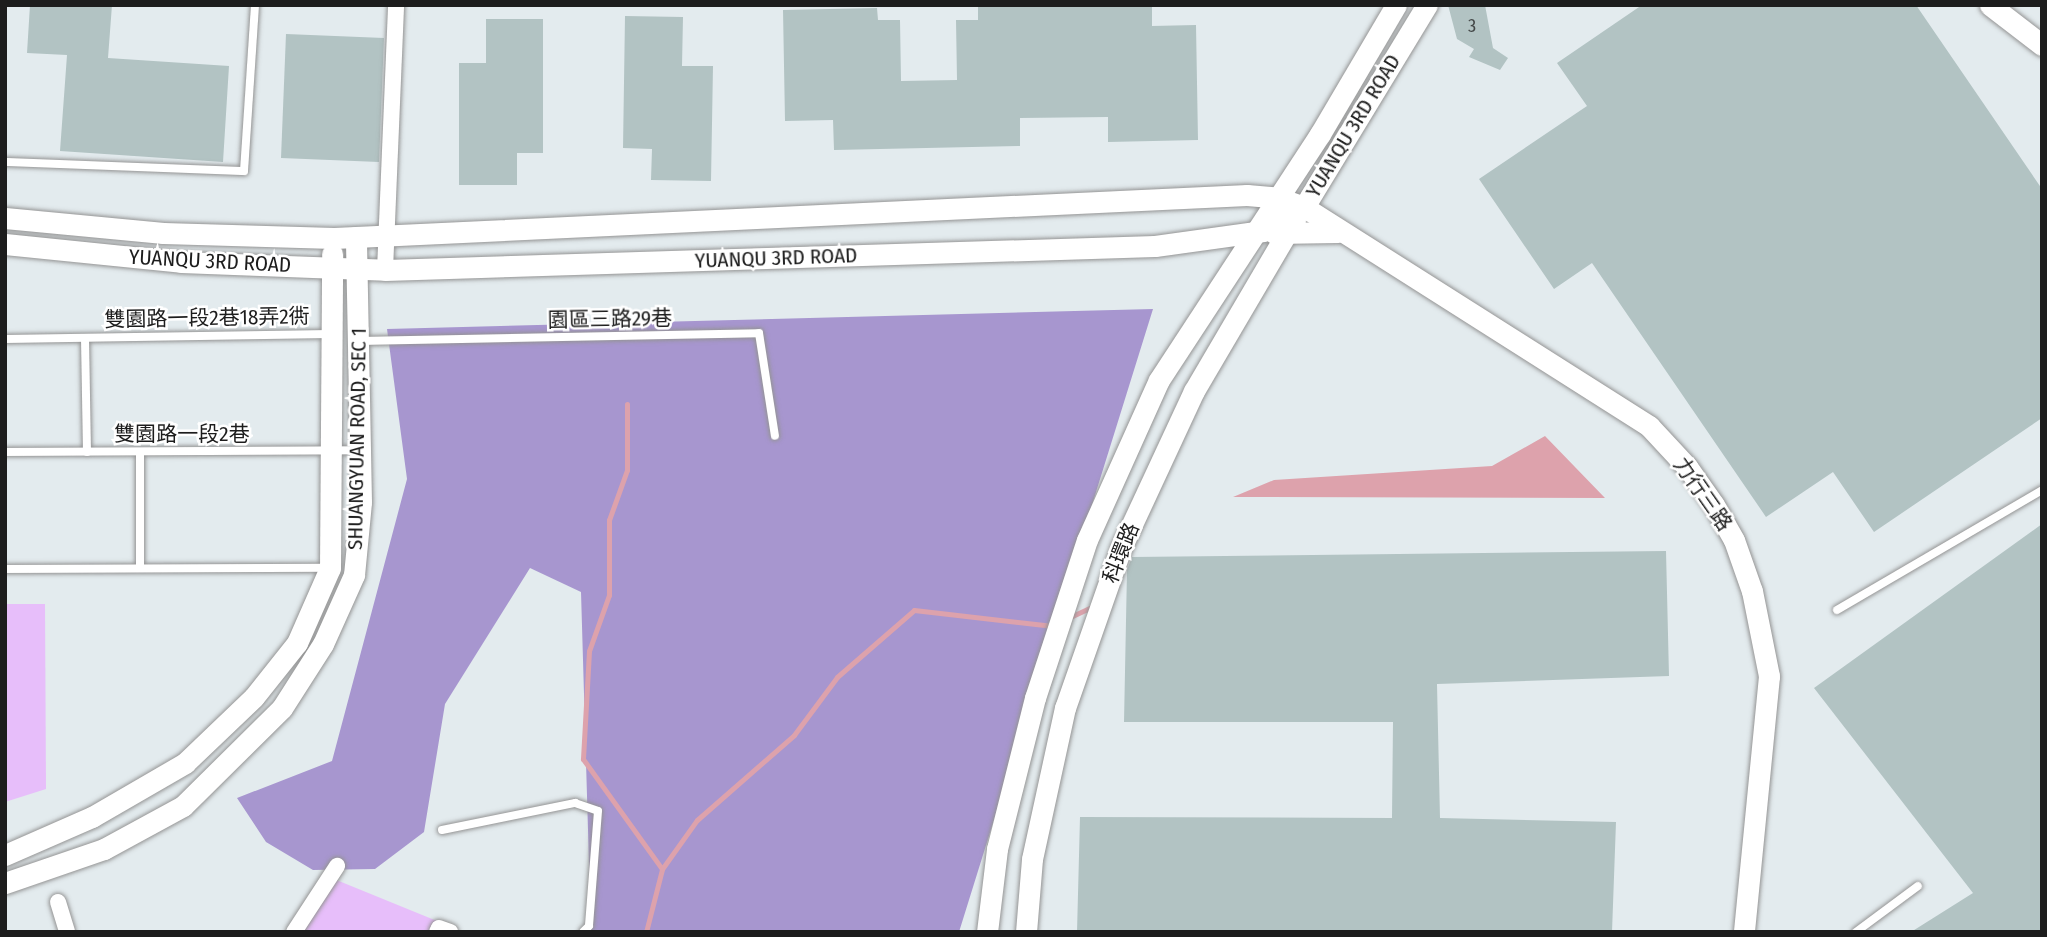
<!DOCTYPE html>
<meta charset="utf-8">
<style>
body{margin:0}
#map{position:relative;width:2047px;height:937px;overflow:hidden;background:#e3ebee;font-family:"Fira Sans Condensed","Noto Sans TC",sans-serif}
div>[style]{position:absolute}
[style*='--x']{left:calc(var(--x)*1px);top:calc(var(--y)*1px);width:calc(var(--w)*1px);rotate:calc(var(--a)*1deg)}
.forest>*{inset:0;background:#a796cf}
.park>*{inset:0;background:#e7befa}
.water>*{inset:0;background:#dda2ac}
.stream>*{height:5px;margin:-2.5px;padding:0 2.5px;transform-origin:2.5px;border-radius:2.5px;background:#dda2ac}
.building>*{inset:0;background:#b2c3c3}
.roads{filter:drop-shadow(0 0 2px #949494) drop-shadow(0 0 2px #949494)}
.service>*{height:8px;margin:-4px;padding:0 4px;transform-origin:4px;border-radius:4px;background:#fff}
.minor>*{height:16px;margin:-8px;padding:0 8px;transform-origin:8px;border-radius:8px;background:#fff}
.tertiary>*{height:21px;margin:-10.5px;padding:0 10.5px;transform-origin:10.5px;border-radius:10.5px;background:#fff}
span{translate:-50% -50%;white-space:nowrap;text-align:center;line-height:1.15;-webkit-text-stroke:5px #fff;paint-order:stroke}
.number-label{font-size:18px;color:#424646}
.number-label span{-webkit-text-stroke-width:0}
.street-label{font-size:21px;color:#1d1d1d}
.frame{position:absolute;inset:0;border:7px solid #1d1d1d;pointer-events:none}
</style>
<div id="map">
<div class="forest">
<div style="clip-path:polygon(1153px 309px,959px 932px,591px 932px,581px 592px,530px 568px,445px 704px,424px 832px,375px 869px,313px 870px,266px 842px,237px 798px,332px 761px,407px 479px,387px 329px)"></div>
</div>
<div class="park">
<div style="clip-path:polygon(5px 604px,45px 604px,46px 789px,5px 802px)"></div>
<div style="clip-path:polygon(334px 879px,437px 921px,429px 932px,301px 932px)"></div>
</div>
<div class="water">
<div style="clip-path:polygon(1545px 436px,1605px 498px,1233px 497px,1274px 480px,1492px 466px)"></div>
</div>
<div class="stream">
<div style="--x:627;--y:404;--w:66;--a:90"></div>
<div style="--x:627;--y:470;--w:53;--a:109.8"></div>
<div style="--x:609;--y:520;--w:75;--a:90"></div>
<div style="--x:609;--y:595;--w:59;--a:109.7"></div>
<div style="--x:589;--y:651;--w:108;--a:93.2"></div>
<div style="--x:583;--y:759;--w:135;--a:54.3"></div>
<div style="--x:1068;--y:618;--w:29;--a:-25"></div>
<div style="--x:646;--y:932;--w:65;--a:-75.7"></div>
<div style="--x:662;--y:869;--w:60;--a:-54.5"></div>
<div style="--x:697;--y:820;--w:129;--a:-41.2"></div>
<div style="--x:794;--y:735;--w:72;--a:-53.4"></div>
<div style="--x:837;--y:677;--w:102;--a:-41"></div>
<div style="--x:914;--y:610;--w:140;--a:6.6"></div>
</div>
<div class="building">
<div style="clip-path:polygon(30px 5px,112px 5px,108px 58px,229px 66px,223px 162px,60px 151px,67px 55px,27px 53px)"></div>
<div style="clip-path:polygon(978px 5px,1152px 5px,1152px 26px,1196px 25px,1198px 140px,1108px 142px,1108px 117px,1020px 118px,1020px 146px,834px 150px,833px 120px,785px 121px,783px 10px,877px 8px,878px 20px,900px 20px,901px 81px,957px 80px,956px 20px,978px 20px)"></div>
<div style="clip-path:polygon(1448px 5px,1485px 5px,1493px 48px,1508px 58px,1500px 70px,1469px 57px,1474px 49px,1457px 39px)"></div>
<div style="clip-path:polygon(1642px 5px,1916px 5px,2042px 189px,2042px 418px,1874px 532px,1833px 472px,1766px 517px,1592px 263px,1554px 289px,1479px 179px,1587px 106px,1557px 63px)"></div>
<div style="clip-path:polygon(625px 16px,683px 17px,682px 66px,713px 66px,711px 181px,651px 180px,652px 149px,623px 148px)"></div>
<div style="clip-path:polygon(486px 19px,543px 19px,543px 153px,517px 153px,517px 185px,459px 185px,459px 63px,486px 63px)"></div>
<div style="clip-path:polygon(286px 34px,384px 38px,379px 162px,281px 158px)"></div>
<div style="clip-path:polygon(2042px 524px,2042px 932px,1911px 932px,1973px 893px,1814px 688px)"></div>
<div style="clip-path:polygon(1666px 551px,1669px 676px,1437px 684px,1440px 818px,1616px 822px,1612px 932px,1077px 932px,1080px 817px,1392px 818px,1393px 722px,1124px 722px,1127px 570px,1132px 557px)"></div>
</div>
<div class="roads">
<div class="service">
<div style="--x:5;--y:162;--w:239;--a:2.2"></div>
<div style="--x:244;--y:171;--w:166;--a:-86.2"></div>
<div style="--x:85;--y:338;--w:114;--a:89"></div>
<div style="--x:5;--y:339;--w:325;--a:-0.9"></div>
<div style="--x:359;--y:341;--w:400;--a:-1.1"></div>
<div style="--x:759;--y:333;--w:104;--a:81.2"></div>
<div style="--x:5;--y:452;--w:354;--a:-0.3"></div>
<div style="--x:140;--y:452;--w:114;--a:90"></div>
<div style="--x:5;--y:569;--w:323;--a:-0.2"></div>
<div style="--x:1837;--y:610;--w:238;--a:-30.3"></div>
<div style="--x:442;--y:830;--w:136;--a:-11.5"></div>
<div style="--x:575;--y:803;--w:24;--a:19"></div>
<div style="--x:598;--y:811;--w:115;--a:94.5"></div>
<div style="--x:589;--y:926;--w:8;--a:135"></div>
<div style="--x:1856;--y:932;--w:77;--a:-36.6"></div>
</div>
<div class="minor">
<div style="--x:385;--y:270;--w:265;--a:-87.6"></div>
<div style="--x:58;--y:902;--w:31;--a:73"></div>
<div style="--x:294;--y:932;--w:79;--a:-56.9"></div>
<div style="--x:437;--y:932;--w:4;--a:-63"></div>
<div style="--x:439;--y:928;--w:12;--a:20"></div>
</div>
<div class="tertiary">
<div style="--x:1990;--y:5;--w:66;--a:37.6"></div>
<div style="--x:5;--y:218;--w:159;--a:5.4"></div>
<div style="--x:163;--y:233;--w:171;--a:1.7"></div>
<div style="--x:334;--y:238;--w:914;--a:-2.7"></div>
<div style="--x:1247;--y:195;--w:32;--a:5"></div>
<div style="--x:1279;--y:198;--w:27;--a:20"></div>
<div style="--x:1304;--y:207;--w:409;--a:32.4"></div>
<div style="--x:1649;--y:426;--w:57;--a:47.1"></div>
<div style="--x:1688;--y:468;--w:45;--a:54.9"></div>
<div style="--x:1714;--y:505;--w:40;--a:60.3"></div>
<div style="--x:1734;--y:540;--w:54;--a:70.6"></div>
<div style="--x:1752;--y:591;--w:87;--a:78.7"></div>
<div style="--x:1769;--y:676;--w:257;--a:95.6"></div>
<div style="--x:1274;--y:233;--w:64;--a:-0.9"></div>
<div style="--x:5;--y:244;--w:177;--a:5.8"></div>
<div style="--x:181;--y:262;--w:204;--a:2.2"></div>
<div style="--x:385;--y:270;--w:770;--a:-1.79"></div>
<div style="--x:1155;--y:246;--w:109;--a:-7.9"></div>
<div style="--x:1263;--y:231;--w:48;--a:-30.3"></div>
<div style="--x:1304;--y:207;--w:237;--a:-58.7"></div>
<div style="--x:5;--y:855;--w:95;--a:-23.6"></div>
<div style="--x:92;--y:817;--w:108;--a:-30.1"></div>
<div style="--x:185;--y:763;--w:95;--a:-43.7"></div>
<div style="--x:254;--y:697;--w:69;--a:-51.5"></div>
<div style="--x:297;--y:643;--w:82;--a:-66.3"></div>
<div style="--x:330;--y:568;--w:314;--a:-89.6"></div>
<div style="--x:5;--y:883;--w:105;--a:-19"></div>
<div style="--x:104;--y:849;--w:90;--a:-28.6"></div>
<div style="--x:183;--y:806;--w:139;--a:-44.7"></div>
<div style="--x:282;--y:708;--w:76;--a:-57.4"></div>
<div style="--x:323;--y:644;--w:76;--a:-65.8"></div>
<div style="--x:354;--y:575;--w:73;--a:-84.5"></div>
<div style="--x:361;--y:502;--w:265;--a:-91.1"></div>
<div style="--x:987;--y:932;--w:84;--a:-83.1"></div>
<div style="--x:997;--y:849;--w:156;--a:-75.9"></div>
<div style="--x:1035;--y:698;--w:166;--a:-71.8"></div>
<div style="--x:1087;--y:540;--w:175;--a:-65.8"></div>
<div style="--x:1159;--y:380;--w:294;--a:-56.8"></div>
<div style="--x:1320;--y:134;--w:150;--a:-59.5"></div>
<div style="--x:1026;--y:932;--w:73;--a:-85.3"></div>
<div style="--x:1032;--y:859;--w:155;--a:-77.7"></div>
<div style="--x:1065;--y:708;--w:170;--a:-70.7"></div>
<div style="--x:1121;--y:548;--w:173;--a:-65.1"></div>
<div style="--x:1194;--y:391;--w:202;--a:-59.6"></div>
</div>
</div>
<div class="number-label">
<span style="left:1472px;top:26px">3</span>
</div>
<div class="street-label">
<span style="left:1353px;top:126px;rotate:-59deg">YUANQU 3RD ROAD</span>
<span style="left:776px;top:258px;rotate:-2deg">YUANQU 3RD ROAD</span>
<span style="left:210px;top:261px;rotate:3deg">YUANQU 3RD ROAD</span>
<span style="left:207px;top:318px;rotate:-1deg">雙園路一段2巷18弄2衖</span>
<span style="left:610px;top:319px;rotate:-1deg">園區三路29巷</span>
<span style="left:182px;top:434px">雙園路一段2巷</span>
<span style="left:357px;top:439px;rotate:-89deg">SHUANGYUAN ROAD, SEC 1</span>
<span style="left:1703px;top:494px;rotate:55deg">力行三路</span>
<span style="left:1121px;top:553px;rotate:-68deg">科環路</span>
</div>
<div class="frame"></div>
</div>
